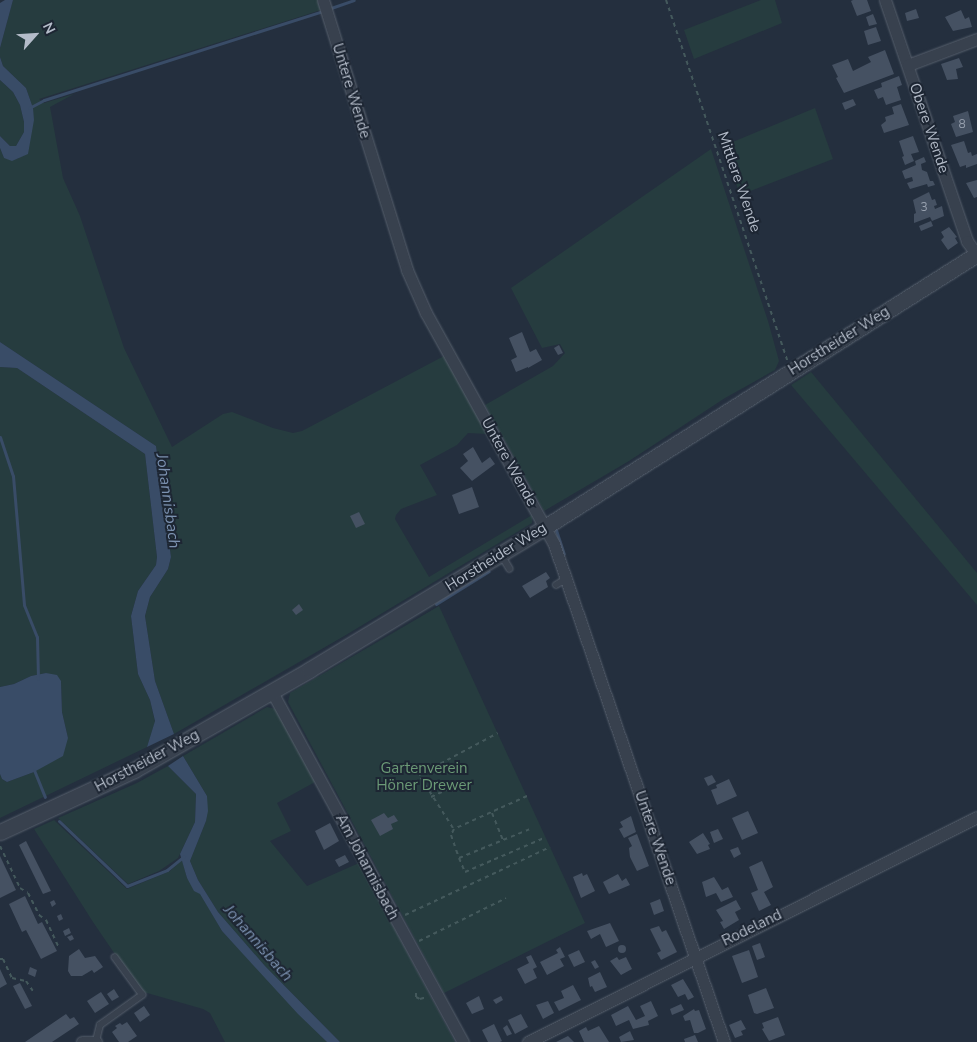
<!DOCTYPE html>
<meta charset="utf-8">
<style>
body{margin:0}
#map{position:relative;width:977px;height:1042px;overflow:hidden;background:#242f3e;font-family:"Nunito Sans",sans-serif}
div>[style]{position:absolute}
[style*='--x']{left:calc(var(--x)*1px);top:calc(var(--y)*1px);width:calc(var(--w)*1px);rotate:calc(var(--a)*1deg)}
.green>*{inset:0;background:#263c3f}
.water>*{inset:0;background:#394c67}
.stream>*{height:3px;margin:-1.5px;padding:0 1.5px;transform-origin:1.5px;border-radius:1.5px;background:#394c67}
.building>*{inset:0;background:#455162}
.round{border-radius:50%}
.path>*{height:2px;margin-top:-1px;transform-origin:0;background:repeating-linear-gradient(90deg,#44595c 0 4px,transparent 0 8px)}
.roads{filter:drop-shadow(0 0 1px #565f6c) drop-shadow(0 0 1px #565f6c)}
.service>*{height:5.5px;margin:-2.75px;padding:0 2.75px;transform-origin:2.75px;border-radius:2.75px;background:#38414e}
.minor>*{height:11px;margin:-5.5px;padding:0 5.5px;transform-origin:5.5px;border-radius:5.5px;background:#38414e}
.tertiary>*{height:15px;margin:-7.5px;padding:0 7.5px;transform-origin:7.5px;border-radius:7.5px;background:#38414e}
span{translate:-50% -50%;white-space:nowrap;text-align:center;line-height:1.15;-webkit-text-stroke:4px #1d2633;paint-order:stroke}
.number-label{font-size:12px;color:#98a1af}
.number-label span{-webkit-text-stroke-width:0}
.street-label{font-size:15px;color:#b4bcc9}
.park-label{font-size:15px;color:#6b9a76}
.water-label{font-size:16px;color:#7c92b1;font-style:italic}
.north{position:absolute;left:10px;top:10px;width:50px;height:50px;-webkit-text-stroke:4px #1d2633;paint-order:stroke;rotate:64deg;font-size:14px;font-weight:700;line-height:20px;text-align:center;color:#b4bcc9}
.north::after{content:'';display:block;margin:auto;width:18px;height:22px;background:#b4bcc9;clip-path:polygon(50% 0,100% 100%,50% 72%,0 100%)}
</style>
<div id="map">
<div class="green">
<div style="clip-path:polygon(13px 0,318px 0,321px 10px,39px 99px,44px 103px,74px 94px,50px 107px,63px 178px,80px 216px,124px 348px,172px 447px,223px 414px,232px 412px,273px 428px,293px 433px,302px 431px,444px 356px,487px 434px,468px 433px,457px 445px,420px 465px,437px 495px,401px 509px,396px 515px,395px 519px,429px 577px,532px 515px,532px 523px,346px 635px,174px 734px,155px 681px,145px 616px,150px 597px,168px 569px,171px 557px,156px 446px,0 342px,0 148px,4px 158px,18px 159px,33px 108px,26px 88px,3px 66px,0 57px,0 48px)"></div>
<div style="clip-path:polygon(761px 0,775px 0,782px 23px,694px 59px,684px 30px)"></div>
<div style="clip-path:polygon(0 80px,13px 92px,20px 105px,24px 122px,24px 132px,16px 146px,10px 146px,0 136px)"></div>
<div style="clip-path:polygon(815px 108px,833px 159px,740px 195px,723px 146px)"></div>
<div style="clip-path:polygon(711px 149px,768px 321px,779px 361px,775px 370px,725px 398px,629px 461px,544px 511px,485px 405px,553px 366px,565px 353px,560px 344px,542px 348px,511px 288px)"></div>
<div style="clip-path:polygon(0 367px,17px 368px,145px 454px,157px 557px,156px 565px,138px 591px,131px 616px,138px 674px,150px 700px,155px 722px,147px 747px,0 818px,0 774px,2px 779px,7px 782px,34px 772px,68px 738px,62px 712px,61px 681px,46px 673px,31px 676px,14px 684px,0 687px)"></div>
<div style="clip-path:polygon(811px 372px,977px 573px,977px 605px,791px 385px)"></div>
<div style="clip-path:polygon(439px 606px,585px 923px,444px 993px,288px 702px,290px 693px)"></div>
<div style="clip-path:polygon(267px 707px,276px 709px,315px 782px,277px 803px,291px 831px,270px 841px,307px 886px,359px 863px,455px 1042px,340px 1042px,265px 966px,218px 912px,198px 880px,190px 861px,206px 821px,207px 796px,183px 756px)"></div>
<div style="clip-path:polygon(168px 766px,196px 794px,195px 822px,178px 858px,159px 871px,128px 884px,58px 818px,137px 783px)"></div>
<div style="clip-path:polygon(54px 820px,127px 889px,170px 871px,182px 860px,187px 878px,200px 893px,222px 931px,327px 1042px,225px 1042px,210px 1013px,203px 1009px,140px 991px,93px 922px,34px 829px)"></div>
</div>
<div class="water">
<div style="clip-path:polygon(5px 0,13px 0,0 48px,0 3px)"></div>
<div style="clip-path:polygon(0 57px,3px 66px,26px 88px,33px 108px,34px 120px,28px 154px,12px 161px,4px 158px,0 148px,0 136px,10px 146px,16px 146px,24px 132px,24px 122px,20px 105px,13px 92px,0 80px)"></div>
<div style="clip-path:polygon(0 342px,156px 446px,171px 557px,168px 569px,150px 597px,145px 616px,155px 681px,174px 734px,147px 747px,155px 721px,150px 700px,138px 674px,131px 616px,138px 591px,156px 565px,157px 557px,145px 454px,17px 368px,0 367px)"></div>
<div style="clip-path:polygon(46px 673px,57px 675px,61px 681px,62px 712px,68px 738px,63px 756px,34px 772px,7px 782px,2px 779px,0 774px,0 687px,14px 684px,31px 676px)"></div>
<div style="clip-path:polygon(183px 756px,207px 796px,208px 811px,206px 821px,190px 861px,198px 880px,218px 912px,265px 966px,340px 1042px,327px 1042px,298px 1014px,222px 931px,200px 894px,194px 891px,187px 878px,180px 854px,195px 822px,196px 794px,168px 766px)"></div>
</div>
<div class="stream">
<div style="--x:331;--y:8;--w:24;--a:-19"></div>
<div style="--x:29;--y:108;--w:17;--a:-28"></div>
<div style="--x:44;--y:100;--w:290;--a:-17.7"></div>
<div style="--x:0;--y:437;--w:41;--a:71.6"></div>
<div style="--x:13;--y:476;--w:129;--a:85.1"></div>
<div style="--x:24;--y:605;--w:35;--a:68"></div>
<div style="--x:37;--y:637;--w:42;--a:88.6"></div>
<div style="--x:556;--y:530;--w:25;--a:72"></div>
<div style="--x:436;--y:604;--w:62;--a:-31.9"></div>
<div style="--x:34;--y:770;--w:29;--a:68"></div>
<div style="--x:59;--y:821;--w:94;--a:43.7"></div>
<div style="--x:127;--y:886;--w:43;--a:-21.8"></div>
<div style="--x:167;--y:870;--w:22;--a:-39"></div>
</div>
<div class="building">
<div style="clip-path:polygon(853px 0,867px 0,871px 11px,857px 16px,851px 1px)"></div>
<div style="clip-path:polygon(916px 9px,919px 18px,907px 21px,905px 13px)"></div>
<div style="clip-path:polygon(961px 10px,965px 19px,969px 17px,972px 27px,953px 31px,945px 17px)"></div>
<div style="clip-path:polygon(873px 14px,877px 24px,869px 26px,866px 17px)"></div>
<div style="clip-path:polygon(876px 27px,881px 41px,868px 45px,864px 31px)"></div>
<div style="clip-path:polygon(885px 50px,894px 74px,844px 93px,836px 78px,838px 77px,832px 65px,848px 59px,853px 71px,871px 62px,868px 57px)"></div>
<div style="clip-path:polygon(959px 58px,963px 67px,956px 69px,958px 79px,947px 80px,941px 64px)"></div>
<div style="clip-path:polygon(899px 76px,902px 85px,897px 87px,901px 100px,886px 105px,883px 97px,878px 99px,874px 90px,882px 87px,881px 83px)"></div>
<div style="clip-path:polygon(853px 99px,856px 105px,845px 110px,842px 103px)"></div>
<div style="clip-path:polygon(901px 104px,909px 125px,884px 133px,881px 125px,886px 121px,885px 117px,894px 114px,892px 107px)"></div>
<div style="clip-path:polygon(968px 111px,973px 132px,956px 137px,951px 124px,955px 122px,953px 116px)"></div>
<div style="clip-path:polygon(913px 136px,919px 152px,911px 154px,914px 161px,905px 165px,902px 157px,904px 156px,899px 141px)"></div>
<div style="clip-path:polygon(964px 141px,968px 153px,971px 152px,972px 156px,977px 154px,977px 164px,966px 168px,966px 165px,960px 167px,951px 145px)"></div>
<div style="clip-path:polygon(924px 157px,926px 162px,921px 164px,922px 170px,927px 172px,930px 181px,933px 181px,935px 185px,928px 187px,927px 184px,910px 189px,907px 183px,913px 181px,912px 177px,905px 179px,902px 171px,916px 165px,915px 161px)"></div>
<div style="clip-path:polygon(977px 180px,977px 197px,974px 198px,966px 183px)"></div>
<div style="clip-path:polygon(929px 192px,932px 200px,935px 199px,937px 205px,934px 206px,935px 209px,942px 206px,944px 216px,932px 221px,930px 217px,914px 223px,914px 214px,916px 213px,913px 200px)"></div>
<div style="clip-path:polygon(931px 221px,933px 226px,921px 231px,919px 226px)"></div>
<div style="clip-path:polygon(949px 227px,957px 237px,955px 238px,958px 243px,948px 250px,941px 240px,944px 237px,941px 232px)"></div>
<div style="clip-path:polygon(522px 332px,530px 352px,536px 349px,542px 360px,528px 368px,528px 367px,516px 372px,511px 360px,517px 357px,509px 338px)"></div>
<div style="clip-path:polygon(559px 345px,563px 353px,558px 355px,554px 348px)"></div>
<div style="clip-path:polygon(473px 447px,482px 463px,490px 457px,495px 464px,472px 481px,460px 468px,468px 461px,463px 454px)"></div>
<div style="clip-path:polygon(472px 487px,479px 507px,459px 514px,452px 495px)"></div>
<div style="clip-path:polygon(359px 512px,365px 524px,356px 528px,350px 516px)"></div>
<div style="clip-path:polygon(546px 572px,550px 578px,546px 581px,548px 587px,530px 598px,522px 586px)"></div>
<div style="clip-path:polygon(299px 604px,303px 610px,296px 615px,292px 610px)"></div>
<div style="clip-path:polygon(712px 775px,716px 782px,708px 786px,704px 778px)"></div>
<div style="clip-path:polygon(729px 779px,737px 796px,717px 805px,711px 790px,717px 788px,716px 785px)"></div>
<div style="clip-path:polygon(748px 811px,758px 833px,742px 840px,732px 818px)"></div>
<div style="clip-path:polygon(384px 813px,388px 818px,394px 815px,398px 821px,391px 824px,393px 829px,380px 836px,371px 820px)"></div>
<div style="clip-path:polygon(631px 816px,636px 832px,624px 838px,619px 829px,623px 827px,620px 822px)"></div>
<div style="clip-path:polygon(330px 823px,339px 841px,324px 850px,315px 831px)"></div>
<div style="clip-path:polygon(718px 829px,723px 839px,714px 843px,710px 832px)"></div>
<div style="clip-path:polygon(703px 833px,710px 844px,708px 845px,710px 849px,697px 854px,689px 842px)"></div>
<div style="clip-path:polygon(637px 834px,649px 866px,637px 871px,630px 857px,629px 848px,632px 846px,628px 838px)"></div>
<div style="clip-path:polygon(26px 841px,51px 891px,43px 894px,19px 845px)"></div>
<div style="clip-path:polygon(738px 847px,741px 854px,734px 858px,730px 850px)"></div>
<div style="clip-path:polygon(345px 855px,349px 862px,339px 867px,335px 860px)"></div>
<div style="clip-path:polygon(0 856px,16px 890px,0 898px)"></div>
<div style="clip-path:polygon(762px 861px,773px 887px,764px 892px,771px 905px,759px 911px,751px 893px,758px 890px,749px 867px)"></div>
<div style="clip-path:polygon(582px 873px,583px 876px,587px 874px,595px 891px,581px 898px,573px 877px)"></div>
<div style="clip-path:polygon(618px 874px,622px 881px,626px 878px,630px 885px,609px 894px,603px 882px)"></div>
<div style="clip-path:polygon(714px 877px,722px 890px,728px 887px,733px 897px,721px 902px,716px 893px,706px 897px,702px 882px)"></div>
<div style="clip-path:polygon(25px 896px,38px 924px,42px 922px,57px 951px,41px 959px,26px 930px,22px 932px,9px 904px)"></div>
<div style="clip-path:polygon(660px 899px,664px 911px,654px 915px,650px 903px)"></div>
<div style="clip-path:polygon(54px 900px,56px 904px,52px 907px,50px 902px)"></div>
<div style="clip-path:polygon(736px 900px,741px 909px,735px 912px,739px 920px,724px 929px,720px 922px,723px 921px,716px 910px)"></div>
<div style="clip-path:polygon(61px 914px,63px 919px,59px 921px,57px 916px)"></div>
<div style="clip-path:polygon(610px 923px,619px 941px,606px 947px,600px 934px,591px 939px,587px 931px)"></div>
<div style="clip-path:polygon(659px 926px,662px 932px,666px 930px,677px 952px,661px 960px,657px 953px,661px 951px,650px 929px)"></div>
<div style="clip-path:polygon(69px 928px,71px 933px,65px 936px,63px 931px)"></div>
<div style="clip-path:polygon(72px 935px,74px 939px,70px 941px,67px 937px)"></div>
<div style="clip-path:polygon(760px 943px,765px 957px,757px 960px,752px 946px)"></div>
<div class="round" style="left:618px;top:945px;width:8px;height:8px"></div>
<div style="clip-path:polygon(560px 947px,565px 957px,560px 959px,564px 966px,547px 975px,540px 962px,558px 953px,556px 950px)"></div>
<div style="clip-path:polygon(79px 949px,85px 958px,95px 956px,103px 967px,94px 973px,92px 970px,82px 976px,71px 976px,68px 971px,69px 956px)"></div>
<div style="clip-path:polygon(579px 950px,585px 962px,574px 967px,568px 955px)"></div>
<div style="clip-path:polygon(749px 950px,758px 977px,742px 983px,732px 956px)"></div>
<div style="clip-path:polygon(531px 955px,537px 967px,533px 969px,537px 978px,525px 984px,517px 969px,529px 963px,526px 957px)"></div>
<div style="clip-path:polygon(617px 957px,619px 960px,626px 957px,632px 969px,621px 975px,610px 961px)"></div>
<div style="clip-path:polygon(595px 960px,599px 967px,595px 969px,591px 962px)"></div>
<div style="clip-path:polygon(30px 967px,37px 970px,35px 977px,28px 974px)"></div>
<div style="clip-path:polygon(0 969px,7px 984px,0 988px)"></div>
<div style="clip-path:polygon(600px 972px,607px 987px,595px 992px,592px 986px,590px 987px,588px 978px)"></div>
<div style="clip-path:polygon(683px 979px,694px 997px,688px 1000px,685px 994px,678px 997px,671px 985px)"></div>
<div style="clip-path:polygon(20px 983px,32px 1006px,25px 1009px,13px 986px)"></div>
<div style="clip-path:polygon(573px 985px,581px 1000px,559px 1011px,554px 1002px,564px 998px,561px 991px)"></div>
<div style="clip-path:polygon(766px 988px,774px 1008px,757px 1014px,754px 1013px,748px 995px)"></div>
<div style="clip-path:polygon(114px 989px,119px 997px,112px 1001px,107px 994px)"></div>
<div style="clip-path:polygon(101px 992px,109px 1004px,95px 1013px,87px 1001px)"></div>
<div style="clip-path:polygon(479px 996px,484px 1009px,472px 1014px,466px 1003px)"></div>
<div style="clip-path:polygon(501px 996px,503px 1000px,496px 1004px,493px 1000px)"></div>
<div style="clip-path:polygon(548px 1001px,554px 1013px,543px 1019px,536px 1005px)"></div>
<div style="clip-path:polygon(651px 1001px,658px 1016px,648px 1021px,649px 1025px,633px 1029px,629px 1020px,616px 1026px,611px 1015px,628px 1006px,636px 1020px,645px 1016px,640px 1006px)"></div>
<div style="clip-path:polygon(681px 1004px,684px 1010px,672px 1015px,670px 1009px)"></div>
<div style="clip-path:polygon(144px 1006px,150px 1015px,140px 1022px,134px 1013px)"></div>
<div style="clip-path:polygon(694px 1009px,695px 1011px,699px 1010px,706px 1029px,698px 1033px,694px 1033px,690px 1020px,685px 1021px,683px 1016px)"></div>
<div style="clip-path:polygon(66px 1014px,70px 1019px,74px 1017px,79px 1024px,52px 1042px,25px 1042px)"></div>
<div style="clip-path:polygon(521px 1014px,528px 1027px,515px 1034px,508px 1020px)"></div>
<div style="clip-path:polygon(778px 1017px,785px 1035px,769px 1041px,762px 1029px,764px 1028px,762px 1023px)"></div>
<div style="clip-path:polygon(741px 1020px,746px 1029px,741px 1031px,743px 1035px,735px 1038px,729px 1025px)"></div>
<div style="clip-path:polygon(127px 1022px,137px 1036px,128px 1042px,119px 1042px,112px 1032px,117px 1028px,115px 1026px,120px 1023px,122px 1025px)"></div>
<div style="clip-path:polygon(494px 1024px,502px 1041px,500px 1042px,488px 1042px,482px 1030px)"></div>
<div style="clip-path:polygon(507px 1025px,512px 1034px,507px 1036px,503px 1028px)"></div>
<div style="clip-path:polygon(599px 1026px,609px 1042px,584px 1042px,579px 1031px,586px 1027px,588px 1031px)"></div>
<div style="clip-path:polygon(630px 1031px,634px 1040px,621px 1042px,619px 1037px)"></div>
<div style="clip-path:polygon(695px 1035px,698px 1042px,685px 1042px,684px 1039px)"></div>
<div style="clip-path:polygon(568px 1036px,574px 1042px,556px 1042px)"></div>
</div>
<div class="path">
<div style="--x:666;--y:0;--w:380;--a:71.4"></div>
<div style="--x:527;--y:796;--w:80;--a:155.7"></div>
<div style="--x:454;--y:829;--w:7;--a:117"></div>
<div style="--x:451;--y:835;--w:24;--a:71"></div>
<div style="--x:459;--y:858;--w:15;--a:67"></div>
<div style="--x:465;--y:872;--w:86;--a:-23.3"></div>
<div style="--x:431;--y:797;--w:23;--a:-25"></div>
<div style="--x:492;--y:813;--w:29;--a:68"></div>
<div style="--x:453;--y:828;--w:63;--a:-122.7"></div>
<div style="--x:419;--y:775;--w:89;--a:-28"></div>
<div style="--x:0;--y:846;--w:47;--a:64.5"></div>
<div style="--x:20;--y:888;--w:9;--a:32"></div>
<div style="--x:28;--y:893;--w:25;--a:63"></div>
<div style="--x:39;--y:915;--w:9;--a:36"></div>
<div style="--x:46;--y:920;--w:31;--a:65"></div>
<div style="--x:459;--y:858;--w:77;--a:-22.2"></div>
<div style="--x:405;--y:915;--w:160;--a:-25.1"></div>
<div style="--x:419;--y:941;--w:97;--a:-26.3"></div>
<div style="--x:0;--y:959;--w:3;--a:0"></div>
<div style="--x:3;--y:959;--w:21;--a:65"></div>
<div style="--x:12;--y:978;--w:14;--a:12"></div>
<div style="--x:26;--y:981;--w:12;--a:55"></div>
<div style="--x:416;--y:993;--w:4;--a:90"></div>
<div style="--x:416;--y:997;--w:4;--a:27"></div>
<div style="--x:420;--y:999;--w:7;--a:-16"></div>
</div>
<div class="roads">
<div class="service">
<div style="--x:501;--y:554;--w:17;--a:59"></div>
<div style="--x:556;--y:585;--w:12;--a:-31"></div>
<div style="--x:96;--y:1041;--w:16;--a:-76"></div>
<div style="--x:100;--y:1025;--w:52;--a:-35.5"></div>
<div style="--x:142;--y:995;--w:46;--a:-126.1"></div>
</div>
<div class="minor">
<div style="--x:323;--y:0;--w:283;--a:72.7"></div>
<div style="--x:407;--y:270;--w:47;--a:66.2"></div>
<div style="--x:426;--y:313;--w:264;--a:61"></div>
<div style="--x:554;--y:544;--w:526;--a:71.15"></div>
<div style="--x:885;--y:0;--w:255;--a:71.2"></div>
<div style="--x:967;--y:241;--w:16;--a:55"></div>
<div style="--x:908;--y:65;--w:74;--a:-20.6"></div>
<div style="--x:272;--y:692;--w:399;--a:61.4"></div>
<div style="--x:82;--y:1042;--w:14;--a:0"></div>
<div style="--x:528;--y:1042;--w:502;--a:-26.62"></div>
</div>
<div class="tertiary">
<div style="--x:0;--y:832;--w:148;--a:-24.8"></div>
<div style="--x:134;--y:770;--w:202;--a:-29.7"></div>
<div style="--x:309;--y:670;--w:276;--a:-31.2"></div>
<div style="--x:545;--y:527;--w:511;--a:-32.29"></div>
</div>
</div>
<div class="number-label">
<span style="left:962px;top:125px">8</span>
<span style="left:924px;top:208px">3</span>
</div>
<div class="street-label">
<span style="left:351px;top:91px;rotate:73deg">Untere Wende</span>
<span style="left:929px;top:128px;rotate:71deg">Obere Wende</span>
<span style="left:739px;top:182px;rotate:71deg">Mittlere Wende</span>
<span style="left:839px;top:341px;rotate:-32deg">Horstheider Weg</span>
<span style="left:509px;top:462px;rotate:61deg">Untere Wende</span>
<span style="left:496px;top:557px;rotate:-32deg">Horstheider Weg</span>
<span style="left:147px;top:761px;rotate:-28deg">Horstheider Weg</span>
<span style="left:655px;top:838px;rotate:71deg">Untere Wende</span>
<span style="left:367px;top:867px;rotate:62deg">Am Johannisbach</span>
<span style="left:752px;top:928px;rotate:-26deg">Rodeland</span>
</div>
<div class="park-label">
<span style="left:424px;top:777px">Gartenverein<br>Höner Drewer</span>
</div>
<div class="water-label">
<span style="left:168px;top:501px;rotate:82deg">Johannisbach</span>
<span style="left:258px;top:943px;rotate:49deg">Johannisbach</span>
</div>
<div class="north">N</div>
</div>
